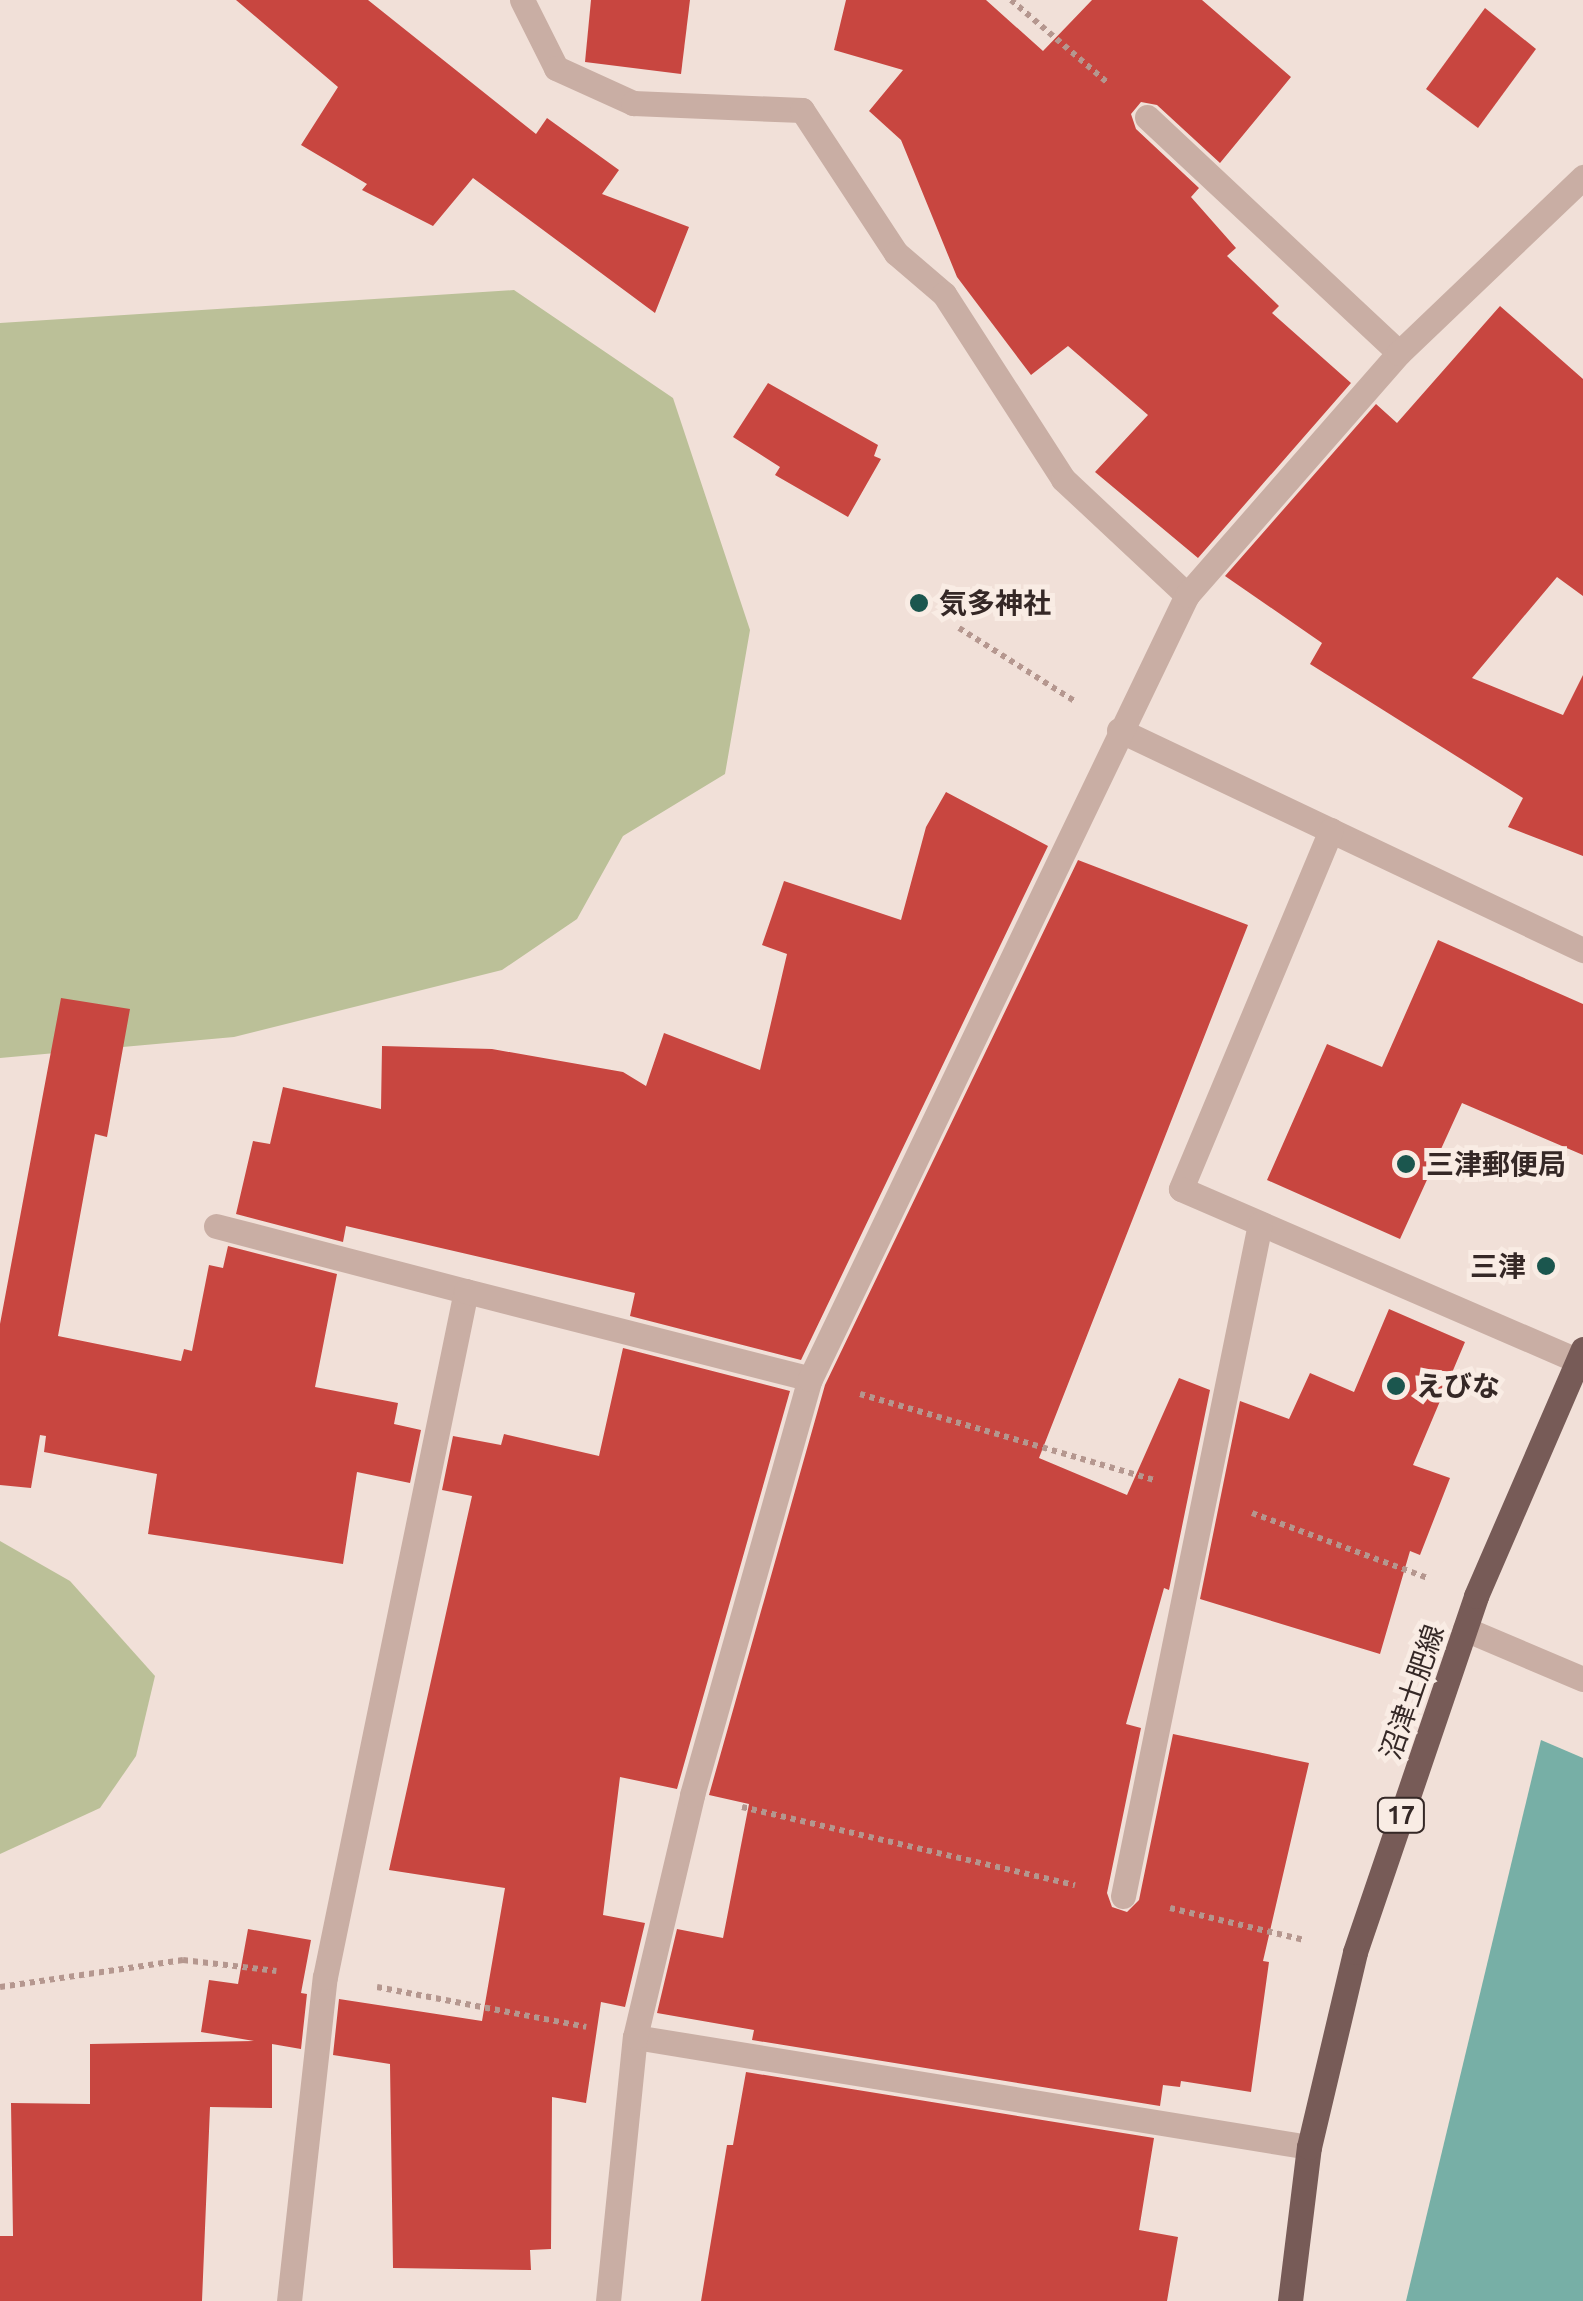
<!DOCTYPE html>
<meta charset="utf-8">
<style>
body{margin:0}
#map{position:relative;width:1583px;height:2301px;overflow:hidden;background:#f1e0d8;font-family:Ubuntu,"Noto Sans JP",sans-serif}
div>[style]{position:absolute}
[style*='--x']{left:calc(var(--x)*1px);top:calc(var(--y)*1px);width:calc(var(--w)*1px);rotate:calc(var(--a)*1deg)}
.green>*{inset:0;background:#bbc098}
.water>*{inset:0;background:#77afa6}
.building>*{inset:0;background:#c84640}
.path>*{height:6px;margin-top:-3px;transform-origin:0;background:repeating-linear-gradient(90deg,#b5978f 0 5px,transparent 0 10px)}
.minor>*{height:25px;margin:-12.5px;padding:0 12.5px;transform-origin:12.5px;border-radius:12.5px;background:#c9aea4}
.major>*{height:25px;margin:-12.5px;padding:0 12.5px;transform-origin:12.5px;border-radius:12.5px;background:#775b57}
.dots>*{width:28px;height:28px;translate:-50% -50%;box-sizing:border-box;border:5px solid #f9ece4;border-radius:50%}
span{translate:-50% -50%;white-space:nowrap;text-align:center;line-height:1.15;-webkit-text-stroke:10px #f9ece4;paint-order:stroke}
.shield-label span{padding:2px 8px;background:#f9ece4;border:2px solid;border-radius:8px;-webkit-text-stroke-width:0}
.shield-label{font-size:25px;color:#352826;font-weight:700}
.poi-label{font-size:28px;color:#352826;font-weight:700}
.left{translate:0 -50%;text-align:left}
.right{translate:-100% -50%;text-align:right}
.street-label{font-size:28px;color:#352826}
</style>
<div id="map">
<div class="green">
<div style="clip-path:polygon(514px 290px,673px 398px,750px 630px,725px 774px,623px 836px,577px 919px,502px 970px,234px 1037px,0 1058px,0 323px)"></div>
<div style="clip-path:polygon(0 1541px,70px 1581px,155px 1676px,136px 1756px,100px 1808px,0 1854px)"></div>
</div>
<div class="water">
<div style="clip-path:polygon(1541px 1740px,1583px 1758px,1583px 2301px,1406px 2301px)"></div>
</div>
<div class="building">
<div style="clip-path:polygon(236px 0,368px 0,536px 134px,547px 118px,619px 170px,602px 194px,689px 227px,655px 313px,473px 178px,433px 226px,362px 190px,367px 184px,301px 145px,338px 87px)"></div>
<div style="clip-path:polygon(591px 0,690px 0,681px 74px,585px 62px)"></div>
<div style="clip-path:polygon(846px 0,986px 0,1043px 51px,1092px 0,1202px 0,1291px 77px,1220px 163px,1157px 105px,1141px 102px,1131px 114px,1136px 129px,1199px 188px,1191px 197px,1236px 248px,1227px 256px,1279px 306px,1272px 313px,1351px 383px,1198px 558px,1095px 472px,1148px 415px,1068px 346px,1031px 375px,957px 277px,901px 140px,869px 111px,903px 70px,834px 50px)"></div>
<div style="clip-path:polygon(1485px 8px,1536px 49px,1478px 128px,1426px 89px)"></div>
<div style="clip-path:polygon(1500px 306px,1583px 379px,1583px 596px,1557px 577px,1472px 678px,1563px 715px,1583px 675px,1583px 856px,1508px 827px,1523px 798px,1310px 664px,1322px 643px,1225px 576px,1376px 404px,1397px 423px)"></div>
<div style="clip-path:polygon(768px 383px,878px 445px,874px 456px,881px 459px,848px 517px,775px 475px,780px 467px,733px 437px)"></div>
<div style="clip-path:polygon(946px 792px,1048px 846px,801px 1360px,630px 1316px,635px 1293px,346px 1226px,343px 1242px,236px 1214px,253px 1141px,270px 1144px,283px 1087px,381px 1109px,382px 1046px,492px 1049px,623px 1072px,646px 1086px,664px 1033px,760px 1070px,787px 954px,762px 945px,784px 881px,901px 920px,926px 827px)"></div>
<div style="clip-path:polygon(1078px 860px,1248px 925px,1039px 1458px,1127px 1495px,1179px 1378px,1210px 1390px,1169px 1590px,1164px 1588px,1126px 1724px,1141px 1728px,1107px 1893px,1112px 1907px,1127px 1912px,1139px 1900px,1173px 1734px,1309px 1763px,1263px 1961px,1269px 1962px,1251px 2092px,1181px 2081px,1180px 2087px,1163px 2085px,1160px 2106px,752px 2040px,754px 2030px,657px 2013px,677px 1929px,723px 1938px,749px 1804px,709px 1795px,825px 1385px)"></div>
<div style="clip-path:polygon(1438px 940px,1583px 1004px,1583px 1155px,1462px 1103px,1400px 1239px,1267px 1180px,1327px 1044px,1382px 1067px)"></div>
<div style="clip-path:polygon(61px 998px,130px 1009px,107px 1137px,95px 1134px,58px 1336px,181px 1361px,184px 1349px,192px 1351px,209px 1265px,223px 1268px,228px 1246px,337px 1274px,315px 1387px,398px 1403px,394px 1424px,421px 1430px,410px 1483px,357px 1472px,343px 1564px,148px 1534px,157px 1474px,44px 1452px,46px 1436px,40px 1435px,31px 1488px,0 1485px,0 1324px)"></div>
<div style="clip-path:polygon(1389px 1309px,1465px 1342px,1413px 1465px,1450px 1478px,1420px 1555px,1410px 1551px,1380px 1654px,1200px 1599px,1240px 1401px,1289px 1419px,1310px 1373px,1354px 1392px)"></div>
<div style="clip-path:polygon(623px 1348px,790px 1391px,677px 1789px,620px 1777px,603px 1915px,645px 1923px,625px 2007px,601px 2002px,586px 2103px,552px 2097px,551px 2249px,530px 2250px,531px 2270px,393px 2268px,390px 2064px,333px 2055px,339px 1999px,482px 2021px,505px 1888px,389px 1870px,472px 1496px,442px 1490px,453px 1436px,501px 1445px,504px 1434px,599px 1456px)"></div>
<div style="clip-path:polygon(248px 1929px,311px 1940px,301px 1993px,307px 1994px,301px 2049px,272px 2044px,272px 2108px,210px 2107px,202px 2301px,0 2301px,0 2236px,13px 2236px,11px 2103px,90px 2104px,90px 2044px,254px 2041px,201px 2032px,209px 1980px,238px 1984px)"></div>
<div style="clip-path:polygon(746px 2072px,1154px 2138px,1139px 2230px,1178px 2237px,1167px 2301px,701px 2301px,727px 2145px,733px 2145px)"></div>
</div>
<div class="path">
<div style="--x:1011;--y:0;--w:128;--a:40.6"></div>
<div style="--x:959;--y:628;--w:138;--a:32.3"></div>
<div style="--x:860;--y:1394;--w:307;--a:16.3"></div>
<div style="--x:1252;--y:1513;--w:188;--a:20.3"></div>
<div style="--x:742;--y:1807;--w:342;--a:13.2"></div>
<div style="--x:1170;--y:1908;--w:138;--a:13.4"></div>
<div style="--x:0;--y:1987;--w:185;--a:-8.4"></div>
<div style="--x:183;--y:1960;--w:94;--a:6.7"></div>
<div style="--x:377;--y:1987;--w:213;--a:10.8"></div>
</div>
<div class="minor">
<div style="--x:522;--y:0;--w:76;--a:63.4"></div>
<div style="--x:556;--y:68;--w:85;--a:24.4"></div>
<div style="--x:633;--y:103;--w:169;--a:2.4"></div>
<div style="--x:802;--y:110;--w:171;--a:56.7"></div>
<div style="--x:896;--y:253;--w:63;--a:40.5"></div>
<div style="--x:944;--y:294;--w:220;--a:57.2"></div>
<div style="--x:1063;--y:479;--w:170;--a:43.1"></div>
<div style="--x:1147;--y:117;--w:345;--a:43.1"></div>
<div style="--x:1119;--y:730;--w:514;--a:25.37"></div>
<div style="--x:1331;--y:830;--w:389;--a:112.7"></div>
<div style="--x:1181;--y:1189;--w:433;--a:23.4"></div>
<div style="--x:216;--y:1226;--w:258;--a:14.6"></div>
<div style="--x:1465;--y:1629;--w:128;--a:23"></div>
<div style="--x:1123;--y:1896;--w:686;--a:-78.48"></div>
<div style="--x:635;--y:2037;--w:683;--a:9.27"></div>
<div style="--x:289;--y:2301;--w:326;--a:-83.7"></div>
<div style="--x:325;--y:1977;--w:700;--a:-78.39"></div>
<div style="--x:466;--y:1291;--w:355;--a:14.3"></div>
<div style="--x:608;--y:2301;--w:265;--a:-84.2"></div>
<div style="--x:635;--y:2037;--w:249;--a:-76.7"></div>
<div style="--x:692;--y:1795;--w:432;--a:-74.2"></div>
<div style="--x:810;--y:1379;--w:870;--a:-64.32"></div>
<div style="--x:1187;--y:595;--w:322;--a:-48.8"></div>
<div style="--x:1399;--y:353;--w:255;--a:-43.7"></div>
</div>
<div class="major">
<div style="--x:1290;--y:2301;--w:155;--a:-83"></div>
<div style="--x:1309;--y:2147;--w:200;--a:-76.7"></div>
<div style="--x:1355;--y:1952;--w:376;--a:-71.2"></div>
<div style="--x:1476;--y:1596;--w:269;--a:-66.6"></div>
</div>
<div class="dots">
<div style="left:919px;top:603px;background:#1b564e"></div>
<div style="left:1406px;top:1164px;background:#1b564e"></div>
<div style="left:1546px;top:1266px;background:#1b564e"></div>
<div style="left:1396px;top:1386px;background:#1b564e"></div>
</div>
<div class="shield-label">
<span style="left:1401px;top:1815px">17</span>
</div>
<div class="poi-label">
<span class="left" style="left:939px;top:603px">気多神社</span>
<span class="left" style="left:1426px;top:1164px">三津郵便局</span>
<span class="right" style="left:1526px;top:1266px">三津</span>
<span class="left" style="left:1416px;top:1386px">えびな</span>
</div>
<div class="street-label">
<span style="left:1412px;top:1692px;rotate:-71deg">沼津土肥線</span>
</div>
</div>
